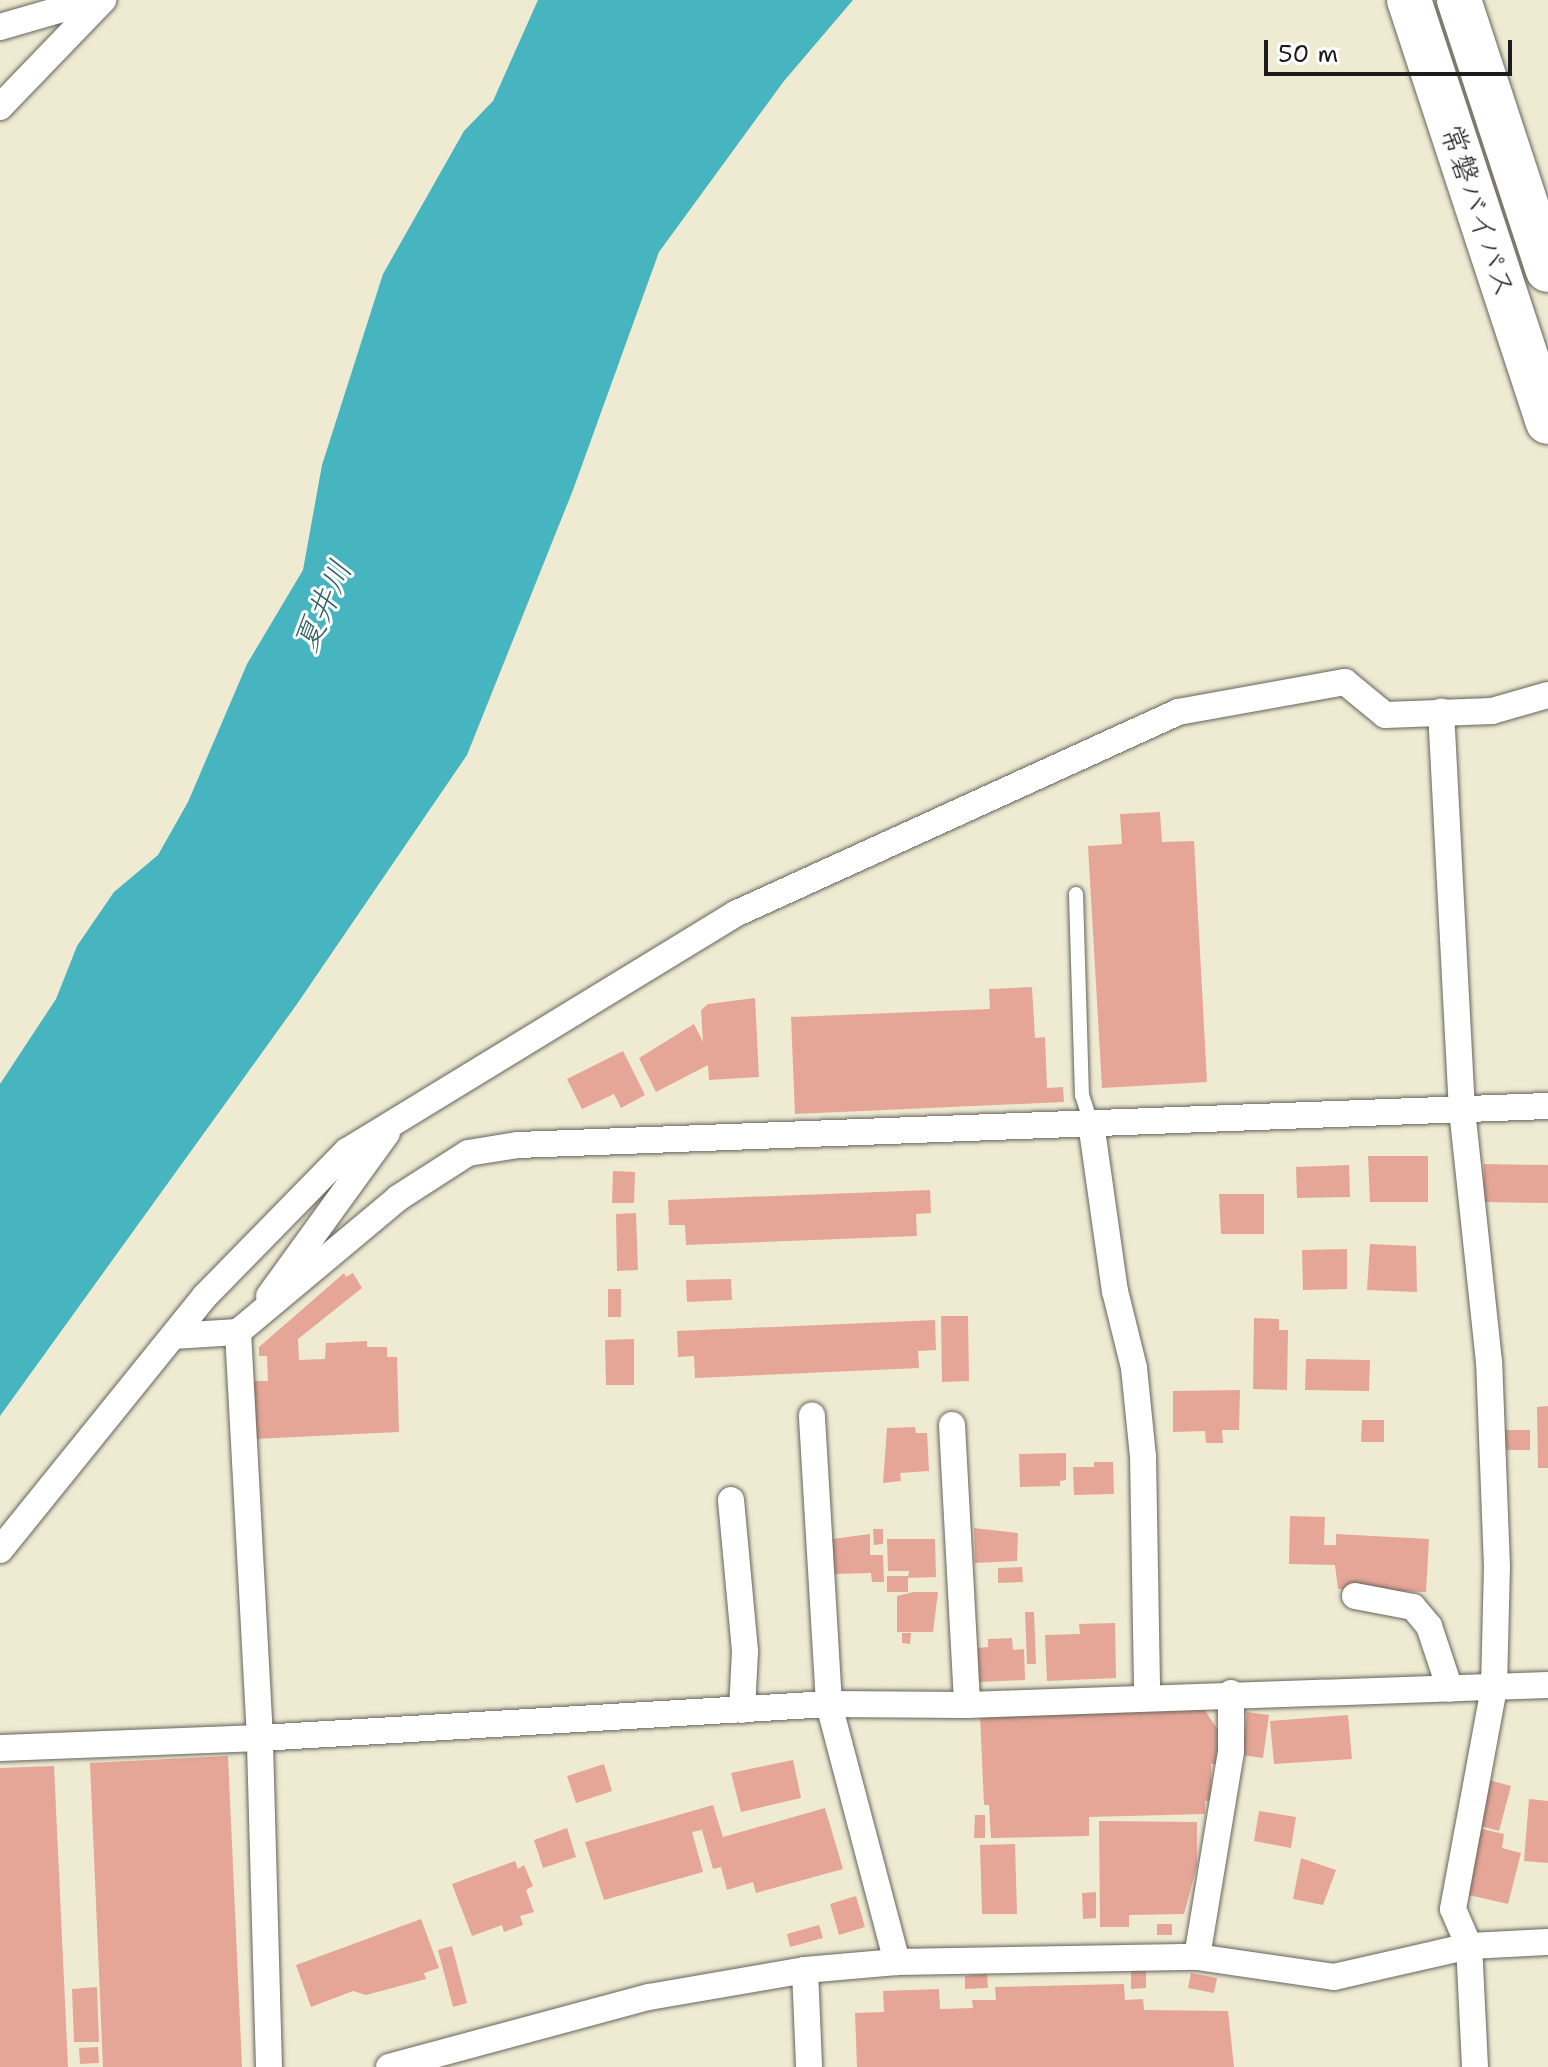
<!DOCTYPE html>
<meta charset="utf-8">
<style>
body{margin:0}
#map{position:relative;width:1548px;height:2067px;overflow:hidden;background:#efebd3;font-family:"Shantell Sans","Klee One",sans-serif}
div>[style]{position:absolute}
[style*='--x']{left:calc(var(--x)*1px);top:calc(var(--y)*1px);width:calc(var(--w)*1px);rotate:calc(var(--a)*1deg)}
.water>*{inset:0;background:#46b5bf}
.building>*{inset:0;background:#e6a697}
.roads{filter:drop-shadow(0 0 2px #66645c) drop-shadow(0 0 2px #66645c)}
.lane>*{height:14px;margin:-7px;padding:0 7px;transform-origin:7px;border-radius:7px;background:#fff}
.street>*{height:26px;margin:-13px;padding:0 13px;transform-origin:13px;border-radius:13px;background:#fff}
.highway>*{height:44px;margin:-22px;padding:0 22px;transform-origin:22px;border-radius:22px;background:#fff}
span{translate:-50% -50%;white-space:nowrap;text-align:center;line-height:1.15;-webkit-text-stroke:6px #fff;paint-order:stroke}
.street-label{font-size:30px;color:#1c1c1c}
.water-label{font-size:32px;color:#2f6165;font-style:italic}
.scale{position:absolute;left:1264px;top:40px;width:248px;height:36px;box-sizing:border-box;border:4px solid #1c1c1c;border-top:0;padding-left:10px;font-size:24px;line-height:28px;white-space:nowrap;color:#1c1c1c;-webkit-text-stroke:6px #fff;paint-order:stroke}
</style>
<div id="map">
<div class="water">
<div style="clip-path:polygon(538px 0,853px 0,784px 81px,659px 252px,573px 490px,467px 755px,297px 1004px,0 1416px,0 1084px,56px 999px,77px 946px,114px 892px,158px 855px,188px 802px,247px 664px,303px 570px,322px 465px,383px 274px,464px 131px,493px 101px)"></div>
</div>
<div class="building">
<div style="clip-path:polygon(1160px 812px,1162px 842px,1194px 841px,1207px 1082px,1102px 1088px,1088px 846px,1122px 844px,1120px 814px)"></div>
<div style="clip-path:polygon(1032px 987px,1035px 1038px,1045px 1037px,1047px 1088px,1063px 1087px,1064px 1102px,795px 1114px,791px 1017px,990px 1009px,989px 989px)"></div>
<div style="clip-path:polygon(755px 998px,759px 1077px,709px 1080px,708px 1065px,656px 1092px,639px 1058px,694px 1024px,703px 1042px,701px 1010px,708px 1004px)"></div>
<div style="clip-path:polygon(623px 1051px,645px 1095px,621px 1108px,614px 1094px,582px 1109px,567px 1079px)"></div>
<div style="clip-path:polygon(1368px 1156px,1428px 1156px,1428px 1202px,1370px 1202px)"></div>
<div style="clip-path:polygon(1484px 1164px,1548px 1165px,1548px 1203px,1483px 1202px)"></div>
<div style="clip-path:polygon(1349px 1165px,1350px 1197px,1297px 1198px,1296px 1167px)"></div>
<div style="clip-path:polygon(613px 1171px,635px 1172px,634px 1203px,612px 1203px)"></div>
<div style="clip-path:polygon(930px 1190px,931px 1213px,916px 1214px,917px 1236px,686px 1245px,685px 1225px,669px 1225px,668px 1200px)"></div>
<div style="clip-path:polygon(1219px 1194px,1264px 1194px,1264px 1234px,1221px 1234px)"></div>
<div style="clip-path:polygon(636px 1213px,638px 1270px,617px 1271px,616px 1214px)"></div>
<div style="clip-path:polygon(1370px 1244px,1416px 1246px,1417px 1292px,1367px 1290px)"></div>
<div style="clip-path:polygon(1347px 1249px,1347px 1289px,1303px 1290px,1302px 1250px)"></div>
<div style="clip-path:polygon(344px 1273px,346px 1277px,353px 1273px,362px 1288px,298px 1339px,299px 1360px,325px 1359px,326px 1343px,367px 1341px,367px 1347px,387px 1347px,387px 1357px,397px 1357px,399px 1432px,252px 1439px,252px 1381px,268px 1381px,267px 1356px,259px 1356px,259px 1347px)"></div>
<div style="clip-path:polygon(731px 1279px,732px 1300px,687px 1302px,686px 1280px)"></div>
<div style="clip-path:polygon(608px 1289px,621px 1289px,621px 1317px,608px 1317px)"></div>
<div style="clip-path:polygon(941px 1316px,968px 1316px,969px 1381px,942px 1382px)"></div>
<div style="clip-path:polygon(1254px 1318px,1279px 1319px,1279px 1330px,1288px 1330px,1287px 1390px,1253px 1389px)"></div>
<div style="clip-path:polygon(935px 1320px,936px 1350px,918px 1351px,919px 1368px,695px 1378px,694px 1356px,678px 1357px,677px 1331px)"></div>
<div style="clip-path:polygon(634px 1339px,634px 1385px,606px 1385px,605px 1340px)"></div>
<div style="clip-path:polygon(1306px 1359px,1370px 1360px,1369px 1391px,1305px 1390px)"></div>
<div style="clip-path:polygon(1240px 1390px,1239px 1430px,1222px 1430px,1223px 1443px,1206px 1443px,1205px 1431px,1173px 1432px,1173px 1391px)"></div>
<div style="clip-path:polygon(1548px 1406px,1548px 1468px,1538px 1468px,1537px 1407px)"></div>
<div style="clip-path:polygon(1362px 1420px,1384px 1420px,1384px 1442px,1361px 1442px)"></div>
<div style="clip-path:polygon(915px 1427px,916px 1433px,927px 1433px,929px 1471px,900px 1473px,901px 1481px,883px 1483px,887px 1428px)"></div>
<div style="clip-path:polygon(1502px 1430px,1530px 1430px,1530px 1450px,1503px 1450px)"></div>
<div style="clip-path:polygon(1066px 1453px,1066px 1480px,1060px 1481px,1060px 1486px,1020px 1487px,1019px 1454px)"></div>
<div style="clip-path:polygon(1094px 1462px,1113px 1462px,1114px 1494px,1074px 1495px,1073px 1467px,1094px 1467px)"></div>
<div style="clip-path:polygon(1290px 1516px,1325px 1517px,1324px 1545px,1336px 1545px,1336px 1534px,1429px 1539px,1426px 1592px,1338px 1589px,1335px 1565px,1289px 1564px)"></div>
<div style="clip-path:polygon(974px 1528px,1018px 1533px,1017px 1561px,975px 1563px)"></div>
<div style="clip-path:polygon(873px 1529px,883px 1529px,883px 1544px,874px 1545px)"></div>
<div style="clip-path:polygon(870px 1534px,870px 1555px,883px 1555px,884px 1582px,872px 1582px,871px 1573px,833px 1574px,832px 1539px)"></div>
<div style="clip-path:polygon(887px 1539px,935px 1539px,936px 1577px,908px 1578px,909px 1571px,888px 1571px)"></div>
<div style="clip-path:polygon(1022px 1567px,1023px 1582px,998px 1583px,998px 1568px)"></div>
<div style="clip-path:polygon(887px 1576px,908px 1576px,908px 1592px,887px 1592px)"></div>
<div style="clip-path:polygon(914px 1592px,938px 1592px,933px 1632px,897px 1632px,897px 1596px)"></div>
<div style="clip-path:polygon(1025px 1612px,1034px 1612px,1036px 1664px,1027px 1664px)"></div>
<div style="clip-path:polygon(1115px 1623px,1116px 1678px,1047px 1681px,1045px 1635px,1080px 1634px,1079px 1624px)"></div>
<div style="clip-path:polygon(902px 1633px,911px 1633px,910px 1644px,902px 1643px)"></div>
<div style="clip-path:polygon(1012px 1638px,1013px 1650px,1024px 1649px,1025px 1680px,979px 1682px,978px 1648px,988px 1647px,988px 1639px)"></div>
<div style="clip-path:polygon(1204px 1709px,1218px 1730px,1219px 1764px,1211px 1764px,1212px 1800px,1205px 1801px,1205px 1814px,1089px 1817px,1089px 1836px,991px 1838px,989px 1805px,984px 1805px,980px 1716px)"></div>
<div style="clip-path:polygon(1247px 1712px,1269px 1715px,1263px 1758px,1242px 1755px)"></div>
<div style="clip-path:polygon(1348px 1715px,1352px 1759px,1274px 1764px,1270px 1721px)"></div>
<div style="clip-path:polygon(228px 1756px,242px 2067px,103px 2067px,90px 1763px)"></div>
<div style="clip-path:polygon(793px 1760px,801px 1798px,741px 1812px,731px 1773px)"></div>
<div style="clip-path:polygon(604px 1764px,612px 1791px,576px 1803px,567px 1776px)"></div>
<div style="clip-path:polygon(54px 1766px,68px 2067px,0 2067px,0 1768px)"></div>
<div style="clip-path:polygon(1489px 1780px,1511px 1786px,1499px 1831px,1477px 1825px)"></div>
<div style="clip-path:polygon(1529px 1799px,1548px 1801px,1548px 1863px,1524px 1861px)"></div>
<div style="clip-path:polygon(713px 1805px,723px 1837px,825px 1808px,843px 1869px,756px 1893px,753px 1882px,727px 1890px,721px 1867px,713px 1869px,702px 1830px,692px 1832px,703px 1872px,604px 1900px,585px 1842px)"></div>
<div style="clip-path:polygon(1259px 1811px,1296px 1817px,1291px 1848px,1254px 1841px)"></div>
<div style="clip-path:polygon(975px 1815px,985px 1815px,985px 1838px,974px 1838px)"></div>
<div style="clip-path:polygon(1099px 1821px,1197px 1822px,1197px 1865px,1184px 1914px,1129px 1915px,1129px 1927px,1100px 1927px)"></div>
<div style="clip-path:polygon(567px 1828px,576px 1857px,543px 1868px,534px 1840px)"></div>
<div style="clip-path:polygon(1478px 1828px,1504px 1834px,1502px 1848px,1521px 1853px,1508px 1904px,1460px 1893px)"></div>
<div style="clip-path:polygon(1015px 1844px,1017px 1914px,982px 1914px,980px 1845px)"></div>
<div style="clip-path:polygon(1301px 1858px,1336px 1870px,1323px 1905px,1293px 1899px)"></div>
<div style="clip-path:polygon(515px 1861px,518px 1869px,524px 1865px,533px 1886px,526px 1890px,534px 1912px,520px 1916px,523px 1925px,504px 1932px,502px 1925px,472px 1936px,452px 1884px)"></div>
<div style="clip-path:polygon(1096px 1892px,1096px 1918px,1083px 1919px,1082px 1893px)"></div>
<div style="clip-path:polygon(856px 1896px,865px 1927px,839px 1935px,830px 1904px)"></div>
<div style="clip-path:polygon(421px 1919px,439px 1968px,424px 1973px,426px 1979px,366px 1995px,353px 1991px,311px 2007px,296px 1965px)"></div>
<div style="clip-path:polygon(1157px 1924px,1172px 1924px,1172px 1935px,1157px 1935px)"></div>
<div style="clip-path:polygon(819px 1925px,823px 1938px,790px 1947px,787px 1934px)"></div>
<div style="clip-path:polygon(452px 1946px,467px 2003px,453px 2007px,438px 1950px)"></div>
<div style="clip-path:polygon(1146px 1967px,1146px 1988px,1131px 1989px,1131px 1968px)"></div>
<div style="clip-path:polygon(1191px 1973px,1217px 1978px,1214px 1993px,1188px 1988px)"></div>
<div style="clip-path:polygon(987px 1974px,988px 1988px,965px 1989px,965px 1976px)"></div>
<div style="clip-path:polygon(1124px 1984px,1125px 2000px,1143px 1999px,1144px 2010px,1228px 2011px,1234px 2067px,857px 2067px,855px 2013px,884px 2012px,883px 1991px,939px 1989px,940px 2009px,973px 2008px,972px 2000px,996px 2000px,995px 1987px)"></div>
<div style="clip-path:polygon(97px 1987px,99px 2042px,74px 2042px,72px 1989px)"></div>
<div style="clip-path:polygon(98px 2047px,99px 2063px,80px 2064px,79px 2048px)"></div>
</div>
<div class="roads">
<div class="lane">
<div style="--x:1076;--y:894;--w:201;--a:88.3"></div>
<div style="--x:1082;--y:1095;--w:29;--a:72"></div>
</div>
<div class="street">
<div style="--x:0;--y:27;--w:97;--a:-16.2"></div>
<div style="--x:0;--y:107;--w:149;--a:-46.1"></div>
<div style="--x:1091;--y:1123;--w:170;--a:81.9"></div>
<div style="--x:1115;--y:1291;--w:79;--a:76.1"></div>
<div style="--x:1134;--y:1368;--w:88;--a:84.2"></div>
<div style="--x:1143;--y:1456;--w:240;--a:89"></div>
<div style="--x:269;--y:1296;--w:201;--a:-54.1"></div>
<div style="--x:173;--y:1336;--w:65;--a:-3.5"></div>
<div style="--x:952;--y:1425;--w:280;--a:86.9"></div>
<div style="--x:731;--y:1500;--w:152;--a:84.7"></div>
<div style="--x:745;--y:1651;--w:59;--a:92.9"></div>
<div style="--x:0;--y:1550;--w:326;--a:-51.1"></div>
<div style="--x:205;--y:1296;--w:203;--a:-45.6"></div>
<div style="--x:347;--y:1151;--w:455;--a:-31.4"></div>
<div style="--x:735;--y:914;--w:487;--a:-24.5"></div>
<div style="--x:1178;--y:712;--w:170;--a:-10.2"></div>
<div style="--x:1345;--y:682;--w:52;--a:39.5"></div>
<div style="--x:1385;--y:715;--w:107;--a:-2.1"></div>
<div style="--x:1492;--y:711;--w:58;--a:-15.9"></div>
<div style="--x:1355;--y:1596;--w:59;--a:10.7"></div>
<div style="--x:1413;--y:1607;--w:25;--a:50"></div>
<div style="--x:1429;--y:1626;--w:66;--a:71.6"></div>
<div style="--x:0;--y:1748;--w:260;--a:-2.2"></div>
<div style="--x:260;--y:1738;--w:570;--a:-3.42"></div>
<div style="--x:829;--y:1704;--w:289;--a:-93.4"></div>
<div style="--x:1197;--y:1957;--w:209;--a:-80.6"></div>
<div style="--x:1231;--y:1751;--w:58;--a:-90"></div>
<div style="--x:897;--y:1962;--w:267;--a:-104.8"></div>
<div style="--x:829;--y:1704;--w:138;--a:0.4"></div>
<div style="--x:967;--y:1705;--w:581;--a:-1.97"></div>
<div style="--x:805;--y:1970;--w:97;--a:87.6"></div>
<div style="--x:269;--y:2067;--w:329;--a:-91.6"></div>
<div style="--x:260;--y:1738;--w:407;--a:-93.1"></div>
<div style="--x:238;--y:1332;--w:209;--a:-39.9"></div>
<div style="--x:398;--y:1198;--w:83;--a:-32.7"></div>
<div style="--x:468;--y:1153;--w:51;--a:-9.1"></div>
<div style="--x:518;--y:1145;--w:1031;--a:-2.17"></div>
<div style="--x:389;--y:2067;--w:269;--a:-15.1"></div>
<div style="--x:649;--y:1997;--w:158;--a:-9.8"></div>
<div style="--x:805;--y:1970;--w:92;--a:-5"></div>
<div style="--x:897;--y:1962;--w:300;--a:-1"></div>
<div style="--x:1197;--y:1957;--w:138;--a:8.3"></div>
<div style="--x:1334;--y:1977;--w:139;--a:-12.9"></div>
<div style="--x:1469;--y:1946;--w:40;--a:-113.4"></div>
<div style="--x:1453;--y:1909;--w:225;--a:-79.5"></div>
<div style="--x:1494;--y:1688;--w:121;--a:-88.6"></div>
<div style="--x:1497;--y:1567;--w:205;--a:-92.2"></div>
<div style="--x:1489;--y:1362;--w:252;--a:-96.1"></div>
<div style="--x:1462;--y:1111;--w:400;--a:-93"></div>
<div style="--x:1475;--y:2067;--w:121;--a:-92.8"></div>
<div style="--x:1469;--y:1946;--w:79;--a:-2.9"></div>
</div>
<div class="highway">
<div style="--x:1409;--y:0;--w:444;--a:71.8"></div>
<div style="--x:1459;--y:0;--w:284;--a:71.8"></div>
</div>
</div>
<div class="street-label">
<span style="left:1478px;top:211px;rotate:72deg">常磐バイパス</span>
</div>
<div class="water-label">
<span style="left:323px;top:606px;rotate:-66deg">夏井川</span>
</div>
<div class="scale">50 m</div>
</div>
